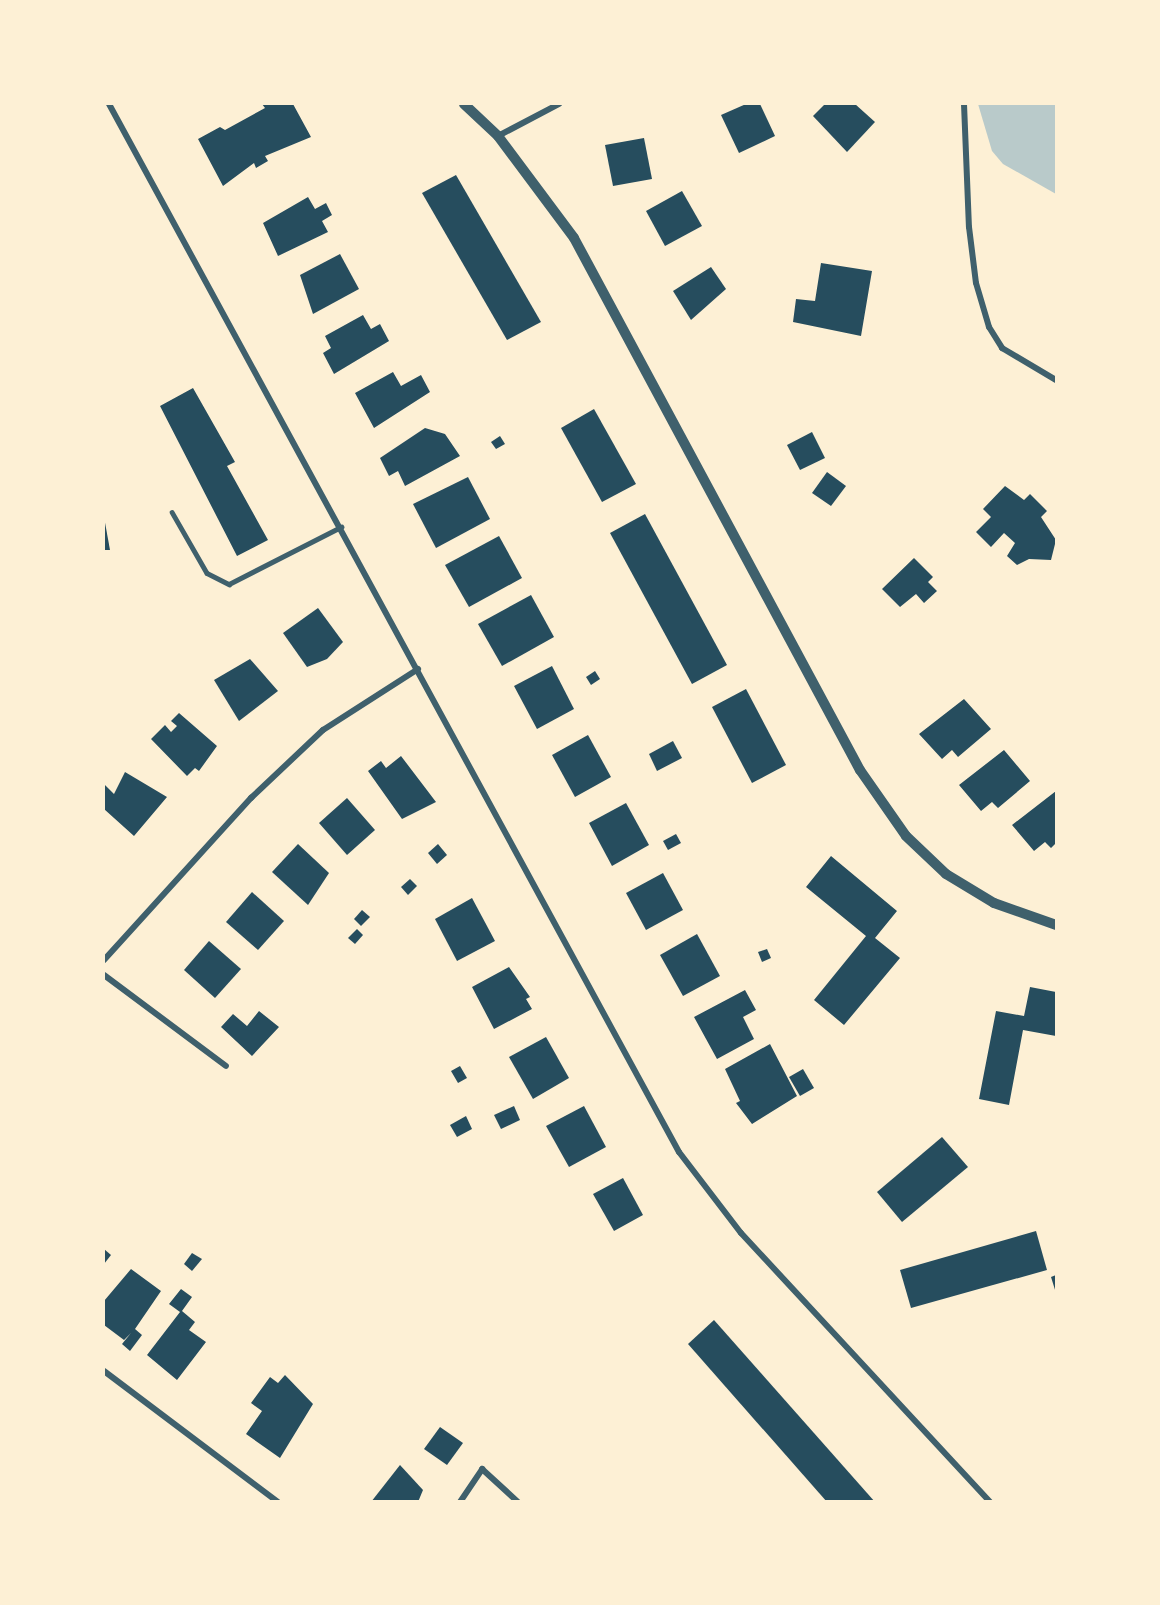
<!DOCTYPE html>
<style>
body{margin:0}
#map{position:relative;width:1160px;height:1605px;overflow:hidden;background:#fdf0d5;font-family:Roboto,sans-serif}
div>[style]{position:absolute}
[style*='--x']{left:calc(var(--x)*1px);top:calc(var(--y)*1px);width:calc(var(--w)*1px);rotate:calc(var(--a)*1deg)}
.green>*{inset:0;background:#b9caca}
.building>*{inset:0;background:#264d5e}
.service>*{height:4.5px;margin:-2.25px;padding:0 2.25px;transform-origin:2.25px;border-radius:2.25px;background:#3f606c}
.minor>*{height:6px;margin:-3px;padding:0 3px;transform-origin:3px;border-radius:3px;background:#3f606c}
.tertiary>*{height:10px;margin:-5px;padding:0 5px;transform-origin:5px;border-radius:5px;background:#3f606c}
span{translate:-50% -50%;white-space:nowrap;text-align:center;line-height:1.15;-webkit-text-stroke:6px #fdf0d5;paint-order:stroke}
.frame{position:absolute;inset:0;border:105px solid #fdf0d5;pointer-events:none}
</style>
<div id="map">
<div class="green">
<div style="clip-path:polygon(978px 104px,1056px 104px,1056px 194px,1003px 164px,992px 151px)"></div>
</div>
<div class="building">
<div style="clip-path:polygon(262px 104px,293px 104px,311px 137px,265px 156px,268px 161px,256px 168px,254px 163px,223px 186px,198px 139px,220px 127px,225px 130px,265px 108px)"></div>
<div style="clip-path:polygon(746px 104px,760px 104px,775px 136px,739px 153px,721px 115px)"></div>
<div style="clip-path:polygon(825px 104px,855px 104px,875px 122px,847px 152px,813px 116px)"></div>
<div style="clip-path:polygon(644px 138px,652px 179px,613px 186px,605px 145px)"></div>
<div style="clip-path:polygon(456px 175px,541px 322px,507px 340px,422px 193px)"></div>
<div style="clip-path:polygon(682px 191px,702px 226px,665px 246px,646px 211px)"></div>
<div style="clip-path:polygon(308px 197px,315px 209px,326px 203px,332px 215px,322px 221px,328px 232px,278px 256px,263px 223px)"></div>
<div style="clip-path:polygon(340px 254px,359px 289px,313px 314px,300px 275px)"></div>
<div style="clip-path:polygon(821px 263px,872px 271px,861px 336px,793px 322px,796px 299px,815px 301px)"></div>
<div style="clip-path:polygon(711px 267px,726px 289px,691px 320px,673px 291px)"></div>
<div style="clip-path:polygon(363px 315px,371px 329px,380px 324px,389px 341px,334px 374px,323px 353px,331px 348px,325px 336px)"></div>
<div style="clip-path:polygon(393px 372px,401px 386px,421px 375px,430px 392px,374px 428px,355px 393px)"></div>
<div style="clip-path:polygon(193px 388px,235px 462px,227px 466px,268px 540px,237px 556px,160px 406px)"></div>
<div style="clip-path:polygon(594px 409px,636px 484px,602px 502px,561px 428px)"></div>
<div style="clip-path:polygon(425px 428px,445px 434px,460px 456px,405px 486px,398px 471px,389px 476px,380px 458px)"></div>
<div style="clip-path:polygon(812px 432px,825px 458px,800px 470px,787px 445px)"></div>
<div style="clip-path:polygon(500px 436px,505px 444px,496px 449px,491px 442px)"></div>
<div style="clip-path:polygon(827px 472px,846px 486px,831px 506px,812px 493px)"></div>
<div style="clip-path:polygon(468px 477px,490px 519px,436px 548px,413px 504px)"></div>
<div style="clip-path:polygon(1005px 486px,1024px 500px,1030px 494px,1047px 511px,1041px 517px,1056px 540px,1051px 560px,1029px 559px,1017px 565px,1007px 556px,1015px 543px,1004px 533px,991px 547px,976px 532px,991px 517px,983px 509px)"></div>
<div style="clip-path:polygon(645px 514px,727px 665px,692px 684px,610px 533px)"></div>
<div style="clip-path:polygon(104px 517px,110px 550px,104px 550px)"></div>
<div style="clip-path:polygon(499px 536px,522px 578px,469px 607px,445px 565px)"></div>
<div style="clip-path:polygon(914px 558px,933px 577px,928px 582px,937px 591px,924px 603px,916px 594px,900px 607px,882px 589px)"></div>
<div style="clip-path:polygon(531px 595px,554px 637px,502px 666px,478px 624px)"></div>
<div style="clip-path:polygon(318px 608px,343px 642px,327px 659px,307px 667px,283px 633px)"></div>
<div style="clip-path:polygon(250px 659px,278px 691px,239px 721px,214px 680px)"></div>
<div style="clip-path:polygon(552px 666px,574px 709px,537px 729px,514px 686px)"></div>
<div style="clip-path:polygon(595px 671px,600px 679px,591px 685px,586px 677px)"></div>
<div style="clip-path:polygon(746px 689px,786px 765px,752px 783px,712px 707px)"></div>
<div style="clip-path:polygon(964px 699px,991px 729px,958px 757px,952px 750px,942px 759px,919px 734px)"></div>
<div style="clip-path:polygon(179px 713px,217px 746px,199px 771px,195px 768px,187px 776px,151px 739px,165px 725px,171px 732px,177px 726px,171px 721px)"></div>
<div style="clip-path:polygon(588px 735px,611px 777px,575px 797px,552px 755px)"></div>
<div style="clip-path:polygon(673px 741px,682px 758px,657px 771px,649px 754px)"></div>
<div style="clip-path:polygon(1004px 750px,1030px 781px,998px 808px,992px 802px,981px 811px,959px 785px)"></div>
<div style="clip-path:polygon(401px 756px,436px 802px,402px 819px,368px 771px,381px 761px,386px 768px)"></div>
<div style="clip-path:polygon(125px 772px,167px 797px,134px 836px,104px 809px,104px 784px,114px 794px)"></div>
<div style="clip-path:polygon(1056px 791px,1056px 843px,1051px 848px,1045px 842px,1034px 851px,1012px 825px)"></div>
<div style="clip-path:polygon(347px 798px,375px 830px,347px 855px,319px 823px)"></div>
<div style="clip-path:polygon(626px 803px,649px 845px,612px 866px,589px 823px)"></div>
<div style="clip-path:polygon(676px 834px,681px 843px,668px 850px,663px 841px)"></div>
<div style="clip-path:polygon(298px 844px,329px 873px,308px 905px,272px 872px)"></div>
<div style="clip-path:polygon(438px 844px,447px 855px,437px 864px,428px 853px)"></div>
<div style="clip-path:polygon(831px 856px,897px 911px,875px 938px,900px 958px,844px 1025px,814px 1000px,866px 936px,806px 887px)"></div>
<div style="clip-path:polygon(663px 873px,683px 910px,646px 930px,626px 893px)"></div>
<div style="clip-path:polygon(410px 879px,417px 886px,408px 895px,401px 887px)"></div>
<div style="clip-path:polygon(252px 892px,284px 921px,258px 950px,226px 922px)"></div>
<div style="clip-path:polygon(472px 898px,495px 941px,457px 961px,435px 919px)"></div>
<div style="clip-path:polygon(362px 910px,370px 917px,361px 926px,354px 919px)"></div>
<div style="clip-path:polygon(357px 929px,363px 935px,355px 944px,348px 938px)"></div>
<div style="clip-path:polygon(697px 934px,720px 976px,683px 996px,660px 955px)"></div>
<div style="clip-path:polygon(209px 941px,241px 969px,215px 998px,184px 970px)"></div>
<div style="clip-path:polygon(767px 949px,771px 958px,762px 962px,758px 952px)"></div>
<div style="clip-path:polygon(509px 967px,530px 997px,526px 999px,532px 1009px,494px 1029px,472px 987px)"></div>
<div style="clip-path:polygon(1030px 987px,1056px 992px,1056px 1036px,1023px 1030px,1009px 1105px,979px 1099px,996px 1011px,1024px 1016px)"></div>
<div style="clip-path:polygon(745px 990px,756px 1010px,743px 1017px,754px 1039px,717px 1059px,694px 1017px)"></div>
<div style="clip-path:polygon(259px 1011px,279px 1027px,252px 1056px,221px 1027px,233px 1014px,247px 1026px)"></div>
<div style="clip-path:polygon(546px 1037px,569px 1078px,533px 1099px,509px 1057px)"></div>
<div style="clip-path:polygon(770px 1044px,797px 1096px,752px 1124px,736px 1103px,740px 1101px,725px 1069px)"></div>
<div style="clip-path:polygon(460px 1066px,467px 1078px,458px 1083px,451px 1071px)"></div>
<div style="clip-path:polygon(803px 1069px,814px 1088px,800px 1096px,789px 1077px)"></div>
<div style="clip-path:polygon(514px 1106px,520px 1120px,501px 1129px,494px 1115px)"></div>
<div style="clip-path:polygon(584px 1106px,606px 1147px,569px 1167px,546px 1126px)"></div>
<div style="clip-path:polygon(466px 1116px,472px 1129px,457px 1137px,450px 1125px)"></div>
<div style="clip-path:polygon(942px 1137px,968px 1167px,902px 1222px,877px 1192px)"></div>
<div style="clip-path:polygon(623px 1178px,643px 1215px,614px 1231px,593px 1194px)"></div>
<div style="clip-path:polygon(1036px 1231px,1047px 1270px,911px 1308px,900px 1270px)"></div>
<div style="clip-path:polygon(104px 1249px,111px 1255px,104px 1264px)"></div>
<div style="clip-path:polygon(192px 1253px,202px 1259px,192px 1271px,184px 1264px)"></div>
<div style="clip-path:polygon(131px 1269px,161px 1291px,135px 1329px,142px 1335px,130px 1351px,122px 1344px,131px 1333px,124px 1340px,104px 1325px,104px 1301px)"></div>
<div style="clip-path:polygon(1056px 1275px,1056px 1293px,1051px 1277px)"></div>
<div style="clip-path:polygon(181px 1289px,192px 1297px,182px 1311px,195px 1322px,189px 1330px,206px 1342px,177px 1380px,147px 1355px,180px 1312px,169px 1304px)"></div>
<div style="clip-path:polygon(714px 1320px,875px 1502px,827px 1502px,688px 1344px)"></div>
<div style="clip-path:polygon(285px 1375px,313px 1404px,280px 1458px,246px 1434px,262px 1411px,251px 1403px,270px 1377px,278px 1383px)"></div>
<div style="clip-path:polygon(440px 1427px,463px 1443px,447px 1465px,424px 1449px)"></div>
<div style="clip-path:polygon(400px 1465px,423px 1490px,418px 1502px,371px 1502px)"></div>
</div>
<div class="service">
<div style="--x:172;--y:512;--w:70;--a:60.2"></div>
<div style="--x:207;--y:573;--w:25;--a:27"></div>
<div style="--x:229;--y:584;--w:126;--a:-27"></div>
</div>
<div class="minor">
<div style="--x:109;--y:104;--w:1193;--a:61.46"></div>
<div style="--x:679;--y:1152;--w:102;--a:52.6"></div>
<div style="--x:741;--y:1233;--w:367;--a:47.2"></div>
<div style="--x:964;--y:104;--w:123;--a:87.7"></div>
<div style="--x:969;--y:227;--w:56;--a:82.9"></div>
<div style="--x:976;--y:283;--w:46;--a:73.5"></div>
<div style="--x:989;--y:327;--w:25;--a:58"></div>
<div style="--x:1002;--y:348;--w:63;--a:30.7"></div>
<div style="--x:498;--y:136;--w:69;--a:-27.7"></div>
<div style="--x:104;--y:960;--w:219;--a:-47.8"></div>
<div style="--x:251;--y:798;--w:99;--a:-43.4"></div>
<div style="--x:323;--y:730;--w:113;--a:-32.7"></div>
<div style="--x:104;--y:975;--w:152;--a:36.7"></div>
<div style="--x:104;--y:1371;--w:218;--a:37"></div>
<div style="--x:460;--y:1502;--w:40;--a:-56"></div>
<div style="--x:482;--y:1469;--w:49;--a:42.5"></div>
</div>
<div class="tertiary">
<div style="--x:464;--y:104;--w:47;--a:43.3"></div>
<div style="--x:498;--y:136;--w:127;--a:53.3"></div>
<div style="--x:574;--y:238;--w:604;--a:61.74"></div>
<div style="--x:860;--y:770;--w:80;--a:55.1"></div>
<div style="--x:906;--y:836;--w:55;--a:43.5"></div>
<div style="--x:946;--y:874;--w:56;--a:31.1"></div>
<div style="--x:994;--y:903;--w:66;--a:19.5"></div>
</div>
<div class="frame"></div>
</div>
